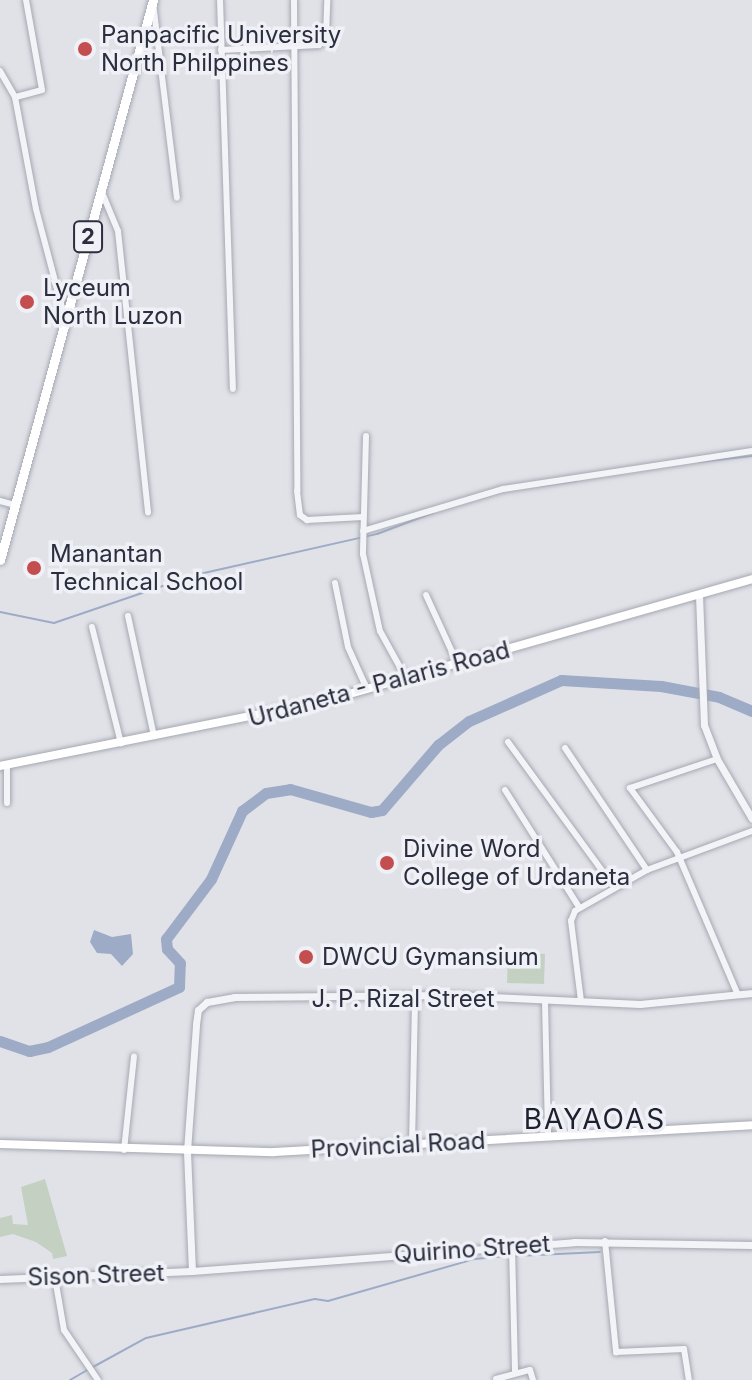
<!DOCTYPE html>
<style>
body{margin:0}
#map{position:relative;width:752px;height:1380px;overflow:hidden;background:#e0e2e8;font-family:Inter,sans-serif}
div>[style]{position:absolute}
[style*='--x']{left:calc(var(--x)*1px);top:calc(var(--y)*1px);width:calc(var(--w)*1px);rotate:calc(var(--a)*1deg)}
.green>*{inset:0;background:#c4d1c2}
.water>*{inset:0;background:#9eabc6}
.stream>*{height:2px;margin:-1px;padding:0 1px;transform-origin:1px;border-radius:1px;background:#9eabc6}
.river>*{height:11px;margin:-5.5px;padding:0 5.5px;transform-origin:5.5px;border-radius:5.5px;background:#9eabc6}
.roads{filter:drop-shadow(0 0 2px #a6a8b2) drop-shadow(0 0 2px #a6a8b2)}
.minor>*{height:6px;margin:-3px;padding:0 3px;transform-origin:3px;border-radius:3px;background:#f3f4f7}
.tertiary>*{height:7px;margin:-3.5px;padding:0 3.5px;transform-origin:3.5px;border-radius:3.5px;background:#f3f4f7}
.secondary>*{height:8px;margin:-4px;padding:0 4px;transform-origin:4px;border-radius:4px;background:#fff}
.primary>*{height:9px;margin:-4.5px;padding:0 4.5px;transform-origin:4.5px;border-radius:4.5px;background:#fff}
.dots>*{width:22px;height:22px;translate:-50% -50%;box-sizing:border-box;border:4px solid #f0f1f6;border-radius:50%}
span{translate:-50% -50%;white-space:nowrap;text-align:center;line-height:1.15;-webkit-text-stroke:7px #f0f1f6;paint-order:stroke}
.shield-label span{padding:2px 6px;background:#f0f1f6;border:2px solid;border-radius:6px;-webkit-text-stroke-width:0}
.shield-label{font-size:22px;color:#2a2e3e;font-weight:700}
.poi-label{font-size:24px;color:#2a2e3e}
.left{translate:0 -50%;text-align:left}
.street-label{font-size:24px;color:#2a2e3e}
.quarter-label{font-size:28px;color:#1c202f;letter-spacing:2px}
</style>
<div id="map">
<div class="green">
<div style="clip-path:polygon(508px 953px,545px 954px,544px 984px,507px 983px)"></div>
<div style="clip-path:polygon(45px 1179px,67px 1256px,53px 1259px,52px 1253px,36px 1242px,13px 1234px,0 1237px,0 1218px,12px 1215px,13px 1224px,28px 1225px,21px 1187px)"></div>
</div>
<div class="water">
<div style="clip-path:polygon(94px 930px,112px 937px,131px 934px,133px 954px,122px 966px,111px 954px,97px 953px,90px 942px)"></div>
</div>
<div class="stream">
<div style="--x:698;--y:462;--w:54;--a:-6.3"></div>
<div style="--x:540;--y:486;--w:37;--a:-8"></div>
<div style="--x:0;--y:612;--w:55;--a:11.5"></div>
<div style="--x:54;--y:623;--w:149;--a:-18.8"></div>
<div style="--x:195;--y:575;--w:187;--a:-12.7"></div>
<div style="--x:377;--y:534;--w:60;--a:-20.6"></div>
<div style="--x:516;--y:1256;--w:84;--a:-2.7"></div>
<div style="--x:93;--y:1367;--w:60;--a:-28.7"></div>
<div style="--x:146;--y:1338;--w:173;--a:-13"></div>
<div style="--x:315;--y:1299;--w:13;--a:9"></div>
<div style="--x:328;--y:1301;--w:152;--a:-16"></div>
<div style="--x:474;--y:1259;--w:35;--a:-5"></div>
<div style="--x:70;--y:1380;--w:20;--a:-30"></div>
</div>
<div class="river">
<div style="--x:0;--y:1041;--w:31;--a:19"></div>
<div style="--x:29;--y:1051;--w:19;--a:-12"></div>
<div style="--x:48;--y:1047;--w:144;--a:-24.6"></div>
<div style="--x:179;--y:987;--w:24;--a:-88"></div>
<div style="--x:180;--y:963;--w:19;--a:-133"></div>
<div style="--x:167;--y:949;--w:10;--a:-96"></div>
<div style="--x:166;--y:939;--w:75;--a:-53.1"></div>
<div style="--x:211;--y:879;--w:75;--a:-65.5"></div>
<div style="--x:242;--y:811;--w:30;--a:-37"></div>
<div style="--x:266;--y:793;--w:24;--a:-9"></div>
<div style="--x:290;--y:789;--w:84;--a:15.9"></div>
<div style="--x:371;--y:812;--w:11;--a:-10"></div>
<div style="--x:382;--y:810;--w:86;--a:-49.3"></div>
<div style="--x:438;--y:745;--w:39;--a:-38"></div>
<div style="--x:469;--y:721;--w:101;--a:-24"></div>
<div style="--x:561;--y:680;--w:100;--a:3.4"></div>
<div style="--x:661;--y:686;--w:59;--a:10.7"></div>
<div style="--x:719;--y:697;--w:36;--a:23"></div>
</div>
<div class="roads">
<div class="minor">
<div style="--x:26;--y:0;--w:91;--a:79.9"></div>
<div style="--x:42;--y:90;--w:28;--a:165"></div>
<div style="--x:15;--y:97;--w:114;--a:79.4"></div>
<div style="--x:36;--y:209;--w:114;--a:75.2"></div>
<div style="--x:220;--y:0;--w:389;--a:88.1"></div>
<div style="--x:294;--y:0;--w:491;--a:89.6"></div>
<div style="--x:297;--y:491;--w:24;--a:83"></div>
<div style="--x:300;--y:515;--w:9;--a:36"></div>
<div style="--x:307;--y:520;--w:56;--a:-3.1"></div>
<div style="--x:153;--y:3;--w:196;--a:83"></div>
<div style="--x:221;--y:50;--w:98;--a:-2.9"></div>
<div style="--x:319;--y:45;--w:11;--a:-49"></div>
<div style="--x:326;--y:37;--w:37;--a:-88"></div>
<div style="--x:0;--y:71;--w:30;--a:60"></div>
<div style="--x:101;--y:190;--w:44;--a:67.5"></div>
<div style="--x:118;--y:231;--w:283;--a:83.9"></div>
<div style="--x:366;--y:436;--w:118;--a:91.5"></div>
<div style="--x:363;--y:554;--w:79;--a:77.6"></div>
<div style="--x:380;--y:631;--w:56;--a:61.1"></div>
<div style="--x:0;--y:501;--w:16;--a:15"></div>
<div style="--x:363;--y:531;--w:146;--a:-16.7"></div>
<div style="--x:503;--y:489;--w:252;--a:-8.7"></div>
<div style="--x:335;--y:583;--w:65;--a:78.5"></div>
<div style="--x:348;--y:647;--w:46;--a:65.7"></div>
<div style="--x:426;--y:595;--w:77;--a:65.4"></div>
<div style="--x:128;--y:616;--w:123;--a:77.8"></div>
<div style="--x:92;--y:627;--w:120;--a:76"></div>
<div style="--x:508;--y:742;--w:180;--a:53.8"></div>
<div style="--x:565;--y:748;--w:147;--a:56.1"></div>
<div style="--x:717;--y:759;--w:92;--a:161.6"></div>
<div style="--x:630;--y:788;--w:79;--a:53.7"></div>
<div style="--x:677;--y:852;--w:155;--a:66.9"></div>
<div style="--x:7;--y:765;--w:38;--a:90"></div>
<div style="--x:505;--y:790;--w:138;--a:57.7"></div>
<div style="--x:545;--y:1001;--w:135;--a:88.7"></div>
<div style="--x:581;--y:1001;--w:81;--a:-97.1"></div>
<div style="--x:571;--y:921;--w:11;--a:-68"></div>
<div style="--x:575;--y:911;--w:83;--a:-29.7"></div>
<div style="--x:647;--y:870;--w:112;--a:-20.4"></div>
<div style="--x:412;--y:1145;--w:149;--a:-88.8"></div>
<div style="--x:124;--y:1150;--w:94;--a:-83.9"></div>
<div style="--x:605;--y:1241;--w:112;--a:84.3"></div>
<div style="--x:616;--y:1352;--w:68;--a:-2.5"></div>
<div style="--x:684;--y:1349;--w:31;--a:81"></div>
<div style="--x:512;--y:1247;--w:126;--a:88.6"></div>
<div style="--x:55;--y:1278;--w:53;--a:80.2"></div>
<div style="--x:64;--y:1330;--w:60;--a:55.8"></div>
<div style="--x:496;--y:1379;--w:35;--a:-15"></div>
<div style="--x:530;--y:1370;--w:10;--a:73"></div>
</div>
<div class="tertiary">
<div style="--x:699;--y:595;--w:130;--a:87.8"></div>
<div style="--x:704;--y:725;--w:36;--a:69"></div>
<div style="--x:717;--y:759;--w:69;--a:59.7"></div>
<div style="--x:192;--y:1271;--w:120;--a:-92.4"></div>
<div style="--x:187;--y:1151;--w:127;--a:-85.9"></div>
<div style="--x:196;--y:1024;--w:14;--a:-82"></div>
<div style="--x:198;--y:1010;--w:12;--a:-42"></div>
<div style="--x:207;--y:1002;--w:27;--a:-10"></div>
<div style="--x:234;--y:997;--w:216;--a:-0.5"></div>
<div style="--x:450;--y:995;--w:190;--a:2.7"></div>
<div style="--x:640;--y:1004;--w:113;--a:-5.6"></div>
<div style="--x:0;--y:1279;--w:192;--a:-2.4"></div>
<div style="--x:192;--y:1271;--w:383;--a:-4.3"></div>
<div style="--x:574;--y:1242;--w:178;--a:1"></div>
</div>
<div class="secondary">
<div style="--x:0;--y:766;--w:327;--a:-11.3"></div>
<div style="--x:321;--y:702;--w:448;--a:-15.9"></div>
<div style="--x:0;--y:1144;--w:274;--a:1.7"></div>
<div style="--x:274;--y:1152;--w:479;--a:-3.2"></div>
</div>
<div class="primary">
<div style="--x:0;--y:560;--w:581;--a:-74.72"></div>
</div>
</div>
<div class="dots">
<div style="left:85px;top:49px;background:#c44e4f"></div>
<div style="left:27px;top:302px;background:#c44e4f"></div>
<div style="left:34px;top:568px;background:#c44e4f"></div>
<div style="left:387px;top:863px;background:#c44e4f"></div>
<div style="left:306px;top:957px;background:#c44e4f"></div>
</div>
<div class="shield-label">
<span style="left:88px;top:237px">2</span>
</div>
<div class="poi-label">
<span class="left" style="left:101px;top:49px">Panpacific University<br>North Philppines</span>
<span class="left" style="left:43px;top:302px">Lyceum<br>North Luzon</span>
<span class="left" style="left:50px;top:568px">Manantan<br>Technical School</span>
<span class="left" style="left:403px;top:863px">Divine Word<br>College of Urdaneta</span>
<span class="left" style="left:322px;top:957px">DWCU Gymansium</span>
</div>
<div class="street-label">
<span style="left:379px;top:684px;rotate:-15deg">Urdaneta - Palaris Road</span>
<span style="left:403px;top:999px">J. P. Rizal Street</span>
<span style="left:398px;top:1145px;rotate:-3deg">Provincial Road</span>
<span style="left:472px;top:1249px;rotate:-4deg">Quirino Street</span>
<span style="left:96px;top:1275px;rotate:-2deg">Sison Street</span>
</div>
<div class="quarter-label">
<span style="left:595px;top:1119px">BAYAOAS</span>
</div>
</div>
